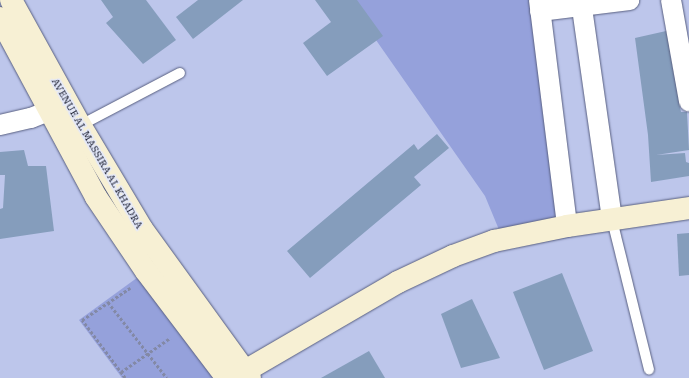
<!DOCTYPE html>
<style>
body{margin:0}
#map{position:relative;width:689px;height:378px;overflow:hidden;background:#bdc6eb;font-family:Literata,serif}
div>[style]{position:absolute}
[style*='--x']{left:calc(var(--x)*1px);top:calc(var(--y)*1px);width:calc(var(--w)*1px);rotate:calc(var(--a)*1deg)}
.green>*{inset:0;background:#95a1db}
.building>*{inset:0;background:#859dbc}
.path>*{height:2.5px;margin-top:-1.25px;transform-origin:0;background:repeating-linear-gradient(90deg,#8389a6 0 3px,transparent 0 5px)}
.roads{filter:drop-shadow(0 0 1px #585f80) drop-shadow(0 0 1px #585f80)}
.lane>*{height:10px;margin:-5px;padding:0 5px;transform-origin:5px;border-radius:5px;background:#fff}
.street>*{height:20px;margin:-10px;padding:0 10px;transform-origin:10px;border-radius:10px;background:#fff}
.secondary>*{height:22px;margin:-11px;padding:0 11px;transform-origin:11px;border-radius:11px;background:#f7f0d4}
span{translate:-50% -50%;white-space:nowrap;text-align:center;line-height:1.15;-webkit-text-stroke:3px #e3e8fb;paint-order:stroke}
.street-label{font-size:10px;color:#212433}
</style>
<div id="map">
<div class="green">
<div style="clip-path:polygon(348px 0,545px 0,573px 237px,507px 249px,485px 196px)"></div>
<div style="clip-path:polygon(145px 272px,225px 378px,122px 378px,79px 320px)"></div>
</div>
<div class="building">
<div style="clip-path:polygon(101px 0,146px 0,176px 40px,143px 64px,106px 23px,113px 17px)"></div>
<div style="clip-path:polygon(198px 0,243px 0,193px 39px,176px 17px)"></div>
<div style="clip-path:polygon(315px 0,357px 0,383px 36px,327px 76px,303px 43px,331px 22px)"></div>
<div style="clip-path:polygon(675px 29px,686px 107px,680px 107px,681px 112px,687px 112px,689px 150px,656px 155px,685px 153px,686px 162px,689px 163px,689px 176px,651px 182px,648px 135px,635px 38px)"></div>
<div style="clip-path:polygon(437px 134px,449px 148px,414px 177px,421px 185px,310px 278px,287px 251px,414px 144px,418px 150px)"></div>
<div style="clip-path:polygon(24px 150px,28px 166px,46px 166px,54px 231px,0 239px,0 209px,3px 208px,5px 175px,0 175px,0 152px)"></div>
<div style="clip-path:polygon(689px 233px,689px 275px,679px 276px,677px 234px)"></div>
<div style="clip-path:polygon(562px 273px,593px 351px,544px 370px,513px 292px)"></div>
<div style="clip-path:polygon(472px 299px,500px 358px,461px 368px,441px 314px)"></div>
<div style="clip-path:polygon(369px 351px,385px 378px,321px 378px)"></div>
</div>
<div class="path">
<div style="--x:108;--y:302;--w:96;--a:52.2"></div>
<div style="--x:121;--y:372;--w:60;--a:-34.8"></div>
<div style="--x:125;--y:378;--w:72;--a:-126.6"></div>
<div style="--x:82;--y:320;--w:58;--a:-33.7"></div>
</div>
<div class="roads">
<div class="lane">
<div style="--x:79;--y:126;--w:114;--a:-27.7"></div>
<div style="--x:612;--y:220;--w:154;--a:76.1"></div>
</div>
<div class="street">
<div style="--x:539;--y:0;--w:228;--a:82.9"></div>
<div style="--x:671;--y:0;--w:103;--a:79.9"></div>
<div style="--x:582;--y:8;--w:214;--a:81.9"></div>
<div style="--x:540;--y:11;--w:90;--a:-7"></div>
<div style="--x:0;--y:125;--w:32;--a:-13"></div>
<div style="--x:31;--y:118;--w:35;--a:-22"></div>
</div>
<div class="secondary">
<div style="--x:11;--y:0;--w:143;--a:61.1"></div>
<div style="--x:80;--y:125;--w:121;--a:59.2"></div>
<div style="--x:142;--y:229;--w:184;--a:54.1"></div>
<div style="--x:0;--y:18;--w:203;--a:61.8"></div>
<div style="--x:96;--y:197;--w:89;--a:56"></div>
<div style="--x:146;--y:271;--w:134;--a:52.9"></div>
<div style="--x:233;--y:378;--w:191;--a:-30.2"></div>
<div style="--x:398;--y:282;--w:61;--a:-25.3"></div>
<div style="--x:453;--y:256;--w:44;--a:-20.1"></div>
<div style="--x:494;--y:241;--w:75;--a:-11.6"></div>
<div style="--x:567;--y:226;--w:123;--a:-8.4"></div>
</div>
</div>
<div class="street-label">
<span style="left:98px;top:153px;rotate:60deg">AVENUE AL MASSIRA AL KHADRA</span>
</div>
</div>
